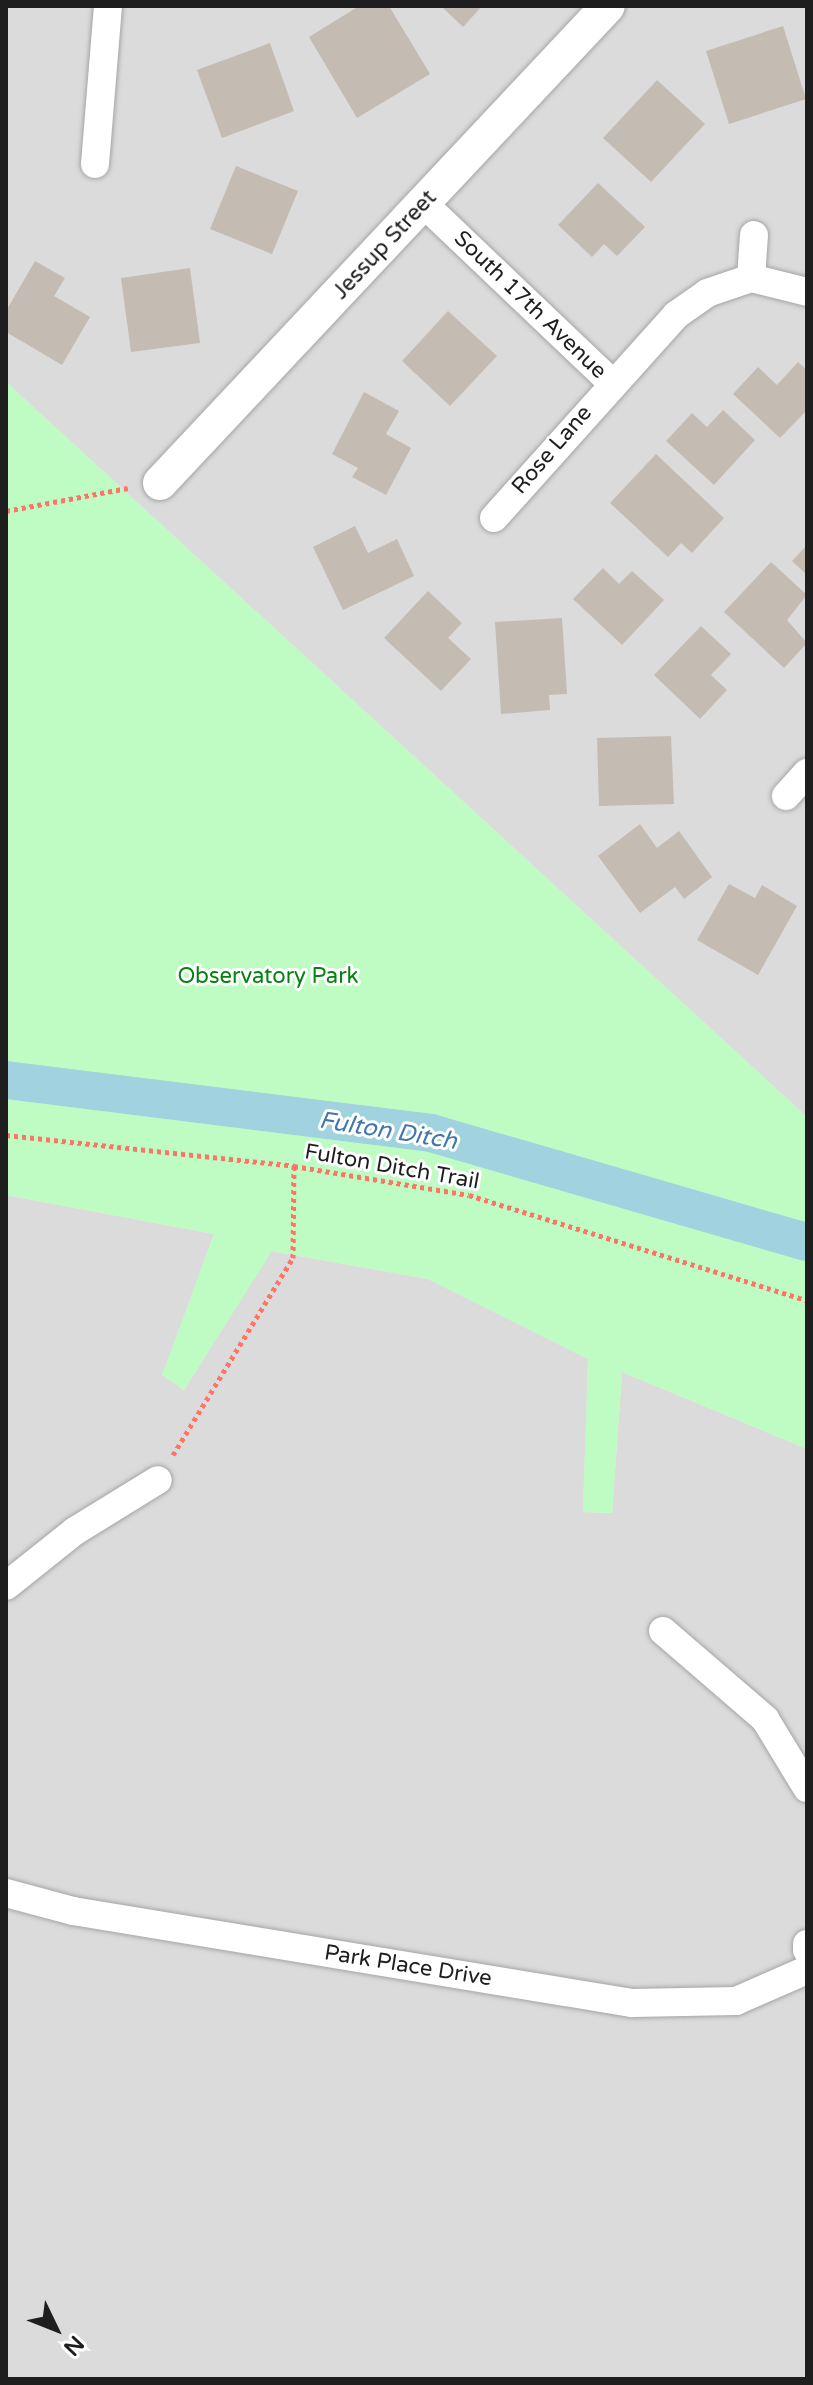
<!DOCTYPE html>
<style>
body{margin:0}
#map{position:relative;width:813px;height:2385px;overflow:hidden;background:#f0ece4;font-family:"Varela Round",sans-serif}
div>[style]{position:absolute}
[style*='--x']{left:calc(var(--x)*1px);top:calc(var(--y)*1px);width:calc(var(--w)*1px);rotate:calc(var(--a)*1deg)}
.residential>*{inset:0;background:#dcdbdb}
.park>*{inset:0;background:#befcc3}
.canal>*{height:38px;margin:-19px;padding:0 19px;transform-origin:19px;border-radius:19px;background:#a1d2e0}
.building>*{inset:0;background:#c4bbb3}
.path>*{height:5px;margin-top:-2.5px;transform-origin:0;background:repeating-linear-gradient(90deg,#ff7565 0 4px,transparent 0 8px)}
.roads{filter:drop-shadow(0 0 2px #a5a5a5) drop-shadow(0 0 2px #a5a5a5)}
.minor>*{height:28px;margin:-14px;padding:0 14px;transform-origin:14px;border-radius:14px;background:#fff}
.tertiary>*{height:34px;margin:-17px;padding:0 17px;transform-origin:17px;border-radius:17px;background:#fff}
span{translate:-50% -50%;white-space:nowrap;text-align:center;line-height:1.15;-webkit-text-stroke:6px #fff;paint-order:stroke}
.street-label{font-size:22px;color:#1e1e1e}
.park-label{font-size:22px;color:#058310}
.water-label{font-size:24px;color:#4277ab;font-style:italic}
.frame{position:absolute;inset:0;border:8px solid #1e1e1e;pointer-events:none}
.north{position:absolute;left:16px;top:2289px;width:80px;height:80px;-webkit-text-stroke:6px #fff;paint-order:stroke;rotate:133deg;font-size:22px;font-weight:700;line-height:32px;text-align:center;color:#1e1e1e}
.north::after{content:'';display:block;margin:auto;width:28px;height:36px;background:#1e1e1e;clip-path:polygon(50% 0,100% 100%,50% 72%,0 100%)}
</style>
<div id="map">
<div class="residential">
<div style="clip-path:polygon(6px 6px,807px 6px,807px 1117px,6px 382px)"></div>
<div style="clip-path:polygon(6px 1195px,214px 1234px,163px 1374px,184px 1390px,271px 1251px,428px 1279px,588px 1359px,583px 1512px,612px 1513px,622px 1372px,807px 1449px,807px 2379px,6px 2379px)"></div>
</div>
<div class="park">
<div style="clip-path:polygon(6px 382px,807px 1117px,807px 1449px,622px 1372px,612px 1513px,583px 1512px,588px 1359px,428px 1279px,272px 1251px,184px 1390px,162px 1375px,214px 1234px,6px 1195px)"></div>
</div>
<div class="canal">
<div style="--x:6;--y:1080;--w:428;--a:7.1"></div>
<div style="--x:431;--y:1133;--w:391;--a:16.2"></div>
</div>
<div class="building">
<div style="clip-path:polygon(359px 6px,389px 6px,430px 74px,357px 118px,309px 37px)"></div>
<div style="clip-path:polygon(441px 6px,482px 6px,463px 27px)"></div>
<div style="clip-path:polygon(783px 26px,806px 99px,729px 124px,706px 51px)"></div>
<div style="clip-path:polygon(270px 43px,294px 111px,222px 138px,197px 70px)"></div>
<div style="clip-path:polygon(657px 80px,705px 124px,651px 182px,603px 138px)"></div>
<div style="clip-path:polygon(236px 166px,298px 191px,272px 254px,210px 229px)"></div>
<div style="clip-path:polygon(598px 183px,645px 227px,617px 256px,604px 244px,592px 257px,558px 225px)"></div>
<div style="clip-path:polygon(35px 261px,65px 278px,54px 296px,90px 317px,62px 365px,6px 332px,6px 311px)"></div>
<div style="clip-path:polygon(190px 268px,200px 343px,131px 352px,121px 278px)"></div>
<div style="clip-path:polygon(448px 311px,497px 356px,450px 406px,402px 361px)"></div>
<div style="clip-path:polygon(798px 362px,807px 370px,807px 410px,780px 438px,733px 394px,758px 367px,777px 385px)"></div>
<div style="clip-path:polygon(364px 392px,399px 411px,386px 434px,411px 448px,386px 495px,352px 477px,358px 468px,332px 454px)"></div>
<div style="clip-path:polygon(723px 410px,755px 440px,714px 485px,666px 441px,692px 413px,707px 427px)"></div>
<div style="clip-path:polygon(656px 454px,724px 518px,692px 553px,681px 543px,668px 557px,610px 503px)"></div>
<div style="clip-path:polygon(355px 526px,368px 553px,397px 539px,414px 576px,343px 610px,313px 547px)"></div>
<div style="clip-path:polygon(807px 545px,807px 575px,792px 561px)"></div>
<div style="clip-path:polygon(771px 562px,807px 595px,787px 620px,807px 643px,784px 668px,724px 612px)"></div>
<div style="clip-path:polygon(603px 568px,619px 584px,632px 571px,664px 600px,622px 645px,573px 599px)"></div>
<div style="clip-path:polygon(428px 591px,462px 623px,448px 638px,471px 659px,441px 691px,384px 638px)"></div>
<div style="clip-path:polygon(562px 618px,567px 694px,549px 695px,550px 710px,501px 714px,495px 622px)"></div>
<div style="clip-path:polygon(701px 626px,731px 654px,711px 675px,727px 690px,700px 719px,654px 675px)"></div>
<div style="clip-path:polygon(671px 736px,674px 804px,599px 806px,597px 738px)"></div>
<div style="clip-path:polygon(640px 824px,657px 848px,679px 831px,712px 877px,684px 899px,675px 887px,640px 913px,598px 856px)"></div>
<div style="clip-path:polygon(729px 884px,755px 898px,762px 885px,797px 906px,758px 975px,697px 940px)"></div>
</div>
<div class="path">
<div style="--x:6;--y:511;--w:124;--a:-10.7"></div>
<div style="--x:6;--y:1135;--w:290;--a:6.1"></div>
<div style="--x:294;--y:1166;--w:177;--a:9.4"></div>
<div style="--x:469;--y:1195;--w:354;--a:17.3"></div>
<div style="--x:173;--y:1455;--w:231;--a:-58.7"></div>
<div style="--x:293;--y:1258;--w:92;--a:-89.4"></div>
</div>
<div class="roads">
<div class="minor">
<div style="--x:95;--y:164;--w:159;--a:-85.3"></div>
<div style="--x:424;--y:204;--w:258;--a:43.6"></div>
<div style="--x:751;--y:278;--w:43;--a:-86"></div>
<div style="--x:494;--y:518;--w:273;--a:-48.1"></div>
<div style="--x:676;--y:315;--w:38;--a:-35"></div>
<div style="--x:707;--y:293;--w:46;--a:-18.8"></div>
<div style="--x:751;--y:278;--w:58;--a:14"></div>
<div style="--x:786;--y:796;--w:31;--a:-48"></div>
<div style="--x:6;--y:1586;--w:88;--a:-38.6"></div>
<div style="--x:75;--y:1531;--w:97;--a:-31.6"></div>
<div style="--x:663;--y:1631;--w:135;--a:40.8"></div>
<div style="--x:765;--y:1719;--w:81;--a:58.7"></div>
<div style="--x:6;--y:1893;--w:69;--a:15"></div>
<div style="--x:73;--y:1911;--w:567;--a:9.35"></div>
<div style="--x:632;--y:2003;--w:104;--a:-1.1"></div>
<div style="--x:736;--y:2001;--w:77;--a:-23.6"></div>
<div style="--x:807;--y:1944;--w:6;--a:90"></div>
</div>
<div class="tertiary">
<div style="--x:160;--y:483;--w:654;--a:-46.8"></div>
</div>
</div>
<div class="street-label">
<span style="left:385px;top:245px;rotate:-47deg">Jessup Street</span>
<span style="left:530px;top:305px;rotate:44deg">South 17th Avenue</span>
<span style="left:552px;top:450px;rotate:-49deg">Rose Lane</span>
<span style="left:392px;top:1167px;rotate:10deg">Fulton Ditch Trail</span>
<span style="left:408px;top:1966px;rotate:9deg">Park Place Drive</span>
</div>
<div class="park-label">
<span style="left:268px;top:977px">Observatory Park</span>
</div>
<div class="water-label">
<span style="left:388px;top:1131px;rotate:9deg">Fulton Ditch</span>
</div>
<div class="frame"></div>
<div class="north">N</div>
</div>
